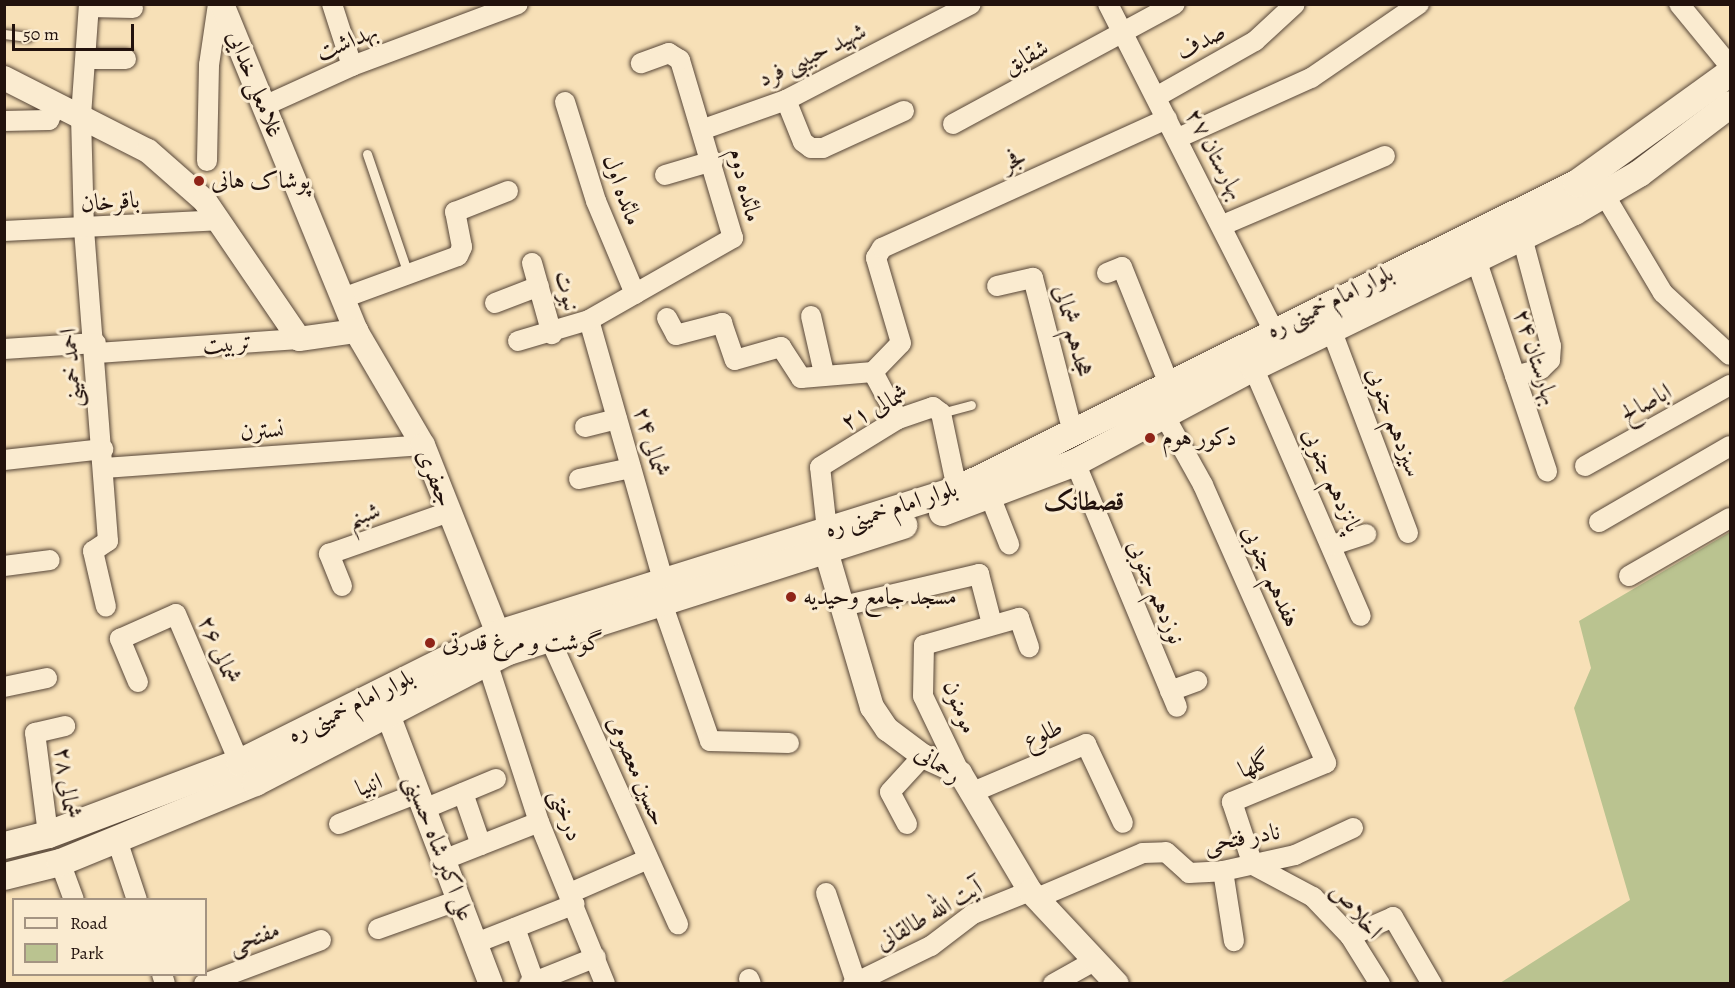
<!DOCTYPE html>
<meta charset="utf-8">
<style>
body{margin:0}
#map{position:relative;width:1735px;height:988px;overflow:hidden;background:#f7e0b7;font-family:Alegreya,Amiri,serif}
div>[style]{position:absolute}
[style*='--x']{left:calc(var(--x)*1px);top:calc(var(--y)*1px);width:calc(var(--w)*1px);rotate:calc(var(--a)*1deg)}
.green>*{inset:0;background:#bac390}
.roads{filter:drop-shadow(0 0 2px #574638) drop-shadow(0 0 2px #574638)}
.service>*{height:9px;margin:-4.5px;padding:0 4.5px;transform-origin:4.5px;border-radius:4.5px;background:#faebd0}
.minor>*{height:20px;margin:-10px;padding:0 10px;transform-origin:10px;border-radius:10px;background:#faebd0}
.tertiary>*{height:24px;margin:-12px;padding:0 12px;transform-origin:12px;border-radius:12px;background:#faebd0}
.secondary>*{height:27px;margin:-13.5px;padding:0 13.5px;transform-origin:13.5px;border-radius:13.5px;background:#faebd0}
.dots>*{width:16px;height:16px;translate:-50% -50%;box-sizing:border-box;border:3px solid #faebd0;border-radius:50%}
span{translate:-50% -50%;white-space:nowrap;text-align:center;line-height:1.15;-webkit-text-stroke:6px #faebd0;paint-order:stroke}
.street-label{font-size:24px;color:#22120d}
.poi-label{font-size:24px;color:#22120d}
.left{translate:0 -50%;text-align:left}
.neighbourhood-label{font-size:26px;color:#22120d;font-weight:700}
.frame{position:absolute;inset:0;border:6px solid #22120d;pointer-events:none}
.legend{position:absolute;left:12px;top:898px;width:195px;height:78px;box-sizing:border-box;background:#faebd0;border:2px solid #a49482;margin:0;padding:8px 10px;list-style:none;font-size:18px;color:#22120d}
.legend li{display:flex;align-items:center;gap:12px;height:30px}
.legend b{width:30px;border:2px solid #a49482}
.scale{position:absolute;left:12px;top:24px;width:122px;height:27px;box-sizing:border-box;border:3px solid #22120d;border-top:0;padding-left:8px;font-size:18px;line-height:21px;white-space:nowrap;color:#22120d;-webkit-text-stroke:4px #faebd0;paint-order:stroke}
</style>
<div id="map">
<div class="green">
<div style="clip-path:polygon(1730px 532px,1730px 983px,1500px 983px,1630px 900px,1574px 708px,1591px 668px,1579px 621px)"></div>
</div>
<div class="roads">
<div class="service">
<div style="--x:4;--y:34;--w:24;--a:7"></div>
<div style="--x:367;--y:154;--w:127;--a:71.1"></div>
<div style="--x:941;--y:413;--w:31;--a:-15"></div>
</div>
<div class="minor">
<div style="--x:89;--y:4;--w:112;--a:94.1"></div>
<div style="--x:81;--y:116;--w:113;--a:88.5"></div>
<div style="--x:84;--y:229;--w:313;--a:85.6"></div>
<div style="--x:108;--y:541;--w:18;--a:146"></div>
<div style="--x:93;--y:551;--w:57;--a:76.9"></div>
<div style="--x:332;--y:4;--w:65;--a:72.1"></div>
<div style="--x:1108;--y:4;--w:364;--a:63.1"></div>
<div style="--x:1679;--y:4;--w:80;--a:50.6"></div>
<div style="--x:89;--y:7;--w:44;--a:1.3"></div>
<div style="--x:88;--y:59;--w:38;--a:0"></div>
<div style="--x:1156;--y:97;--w:114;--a:-29.5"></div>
<div style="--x:1255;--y:41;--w:54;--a:-42.8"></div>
<div style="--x:786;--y:100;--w:45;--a:68"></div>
<div style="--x:803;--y:142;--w:10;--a:37"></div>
<div style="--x:811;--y:148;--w:12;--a:0"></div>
<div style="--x:823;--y:148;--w:89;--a:-24.6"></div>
<div style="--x:565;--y:102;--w:104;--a:72.6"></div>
<div style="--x:596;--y:201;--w:101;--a:67.2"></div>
<div style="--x:264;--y:106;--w:97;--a:-24.4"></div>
<div style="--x:352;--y:66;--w:177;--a:-20.5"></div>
<div style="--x:4;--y:121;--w:45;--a:-1.3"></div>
<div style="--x:49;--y:120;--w:17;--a:-66"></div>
<div style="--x:953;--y:124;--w:252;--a:-28.4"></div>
<div style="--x:704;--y:129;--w:87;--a:-19.5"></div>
<div style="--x:786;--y:100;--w:208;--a:-27.4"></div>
<div style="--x:1178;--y:138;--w:146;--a:-24.3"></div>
<div style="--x:1311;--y:78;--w:131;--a:-34.4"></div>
<div style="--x:207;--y:161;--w:96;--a:-88.8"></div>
<div style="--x:209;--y:65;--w:62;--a:-81.6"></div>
<div style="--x:665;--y:175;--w:50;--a:-16.3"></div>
<div style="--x:1604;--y:194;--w:115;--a:59.2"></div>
<div style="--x:1663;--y:293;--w:91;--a:42.8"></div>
<div style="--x:1223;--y:225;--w:176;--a:-23.1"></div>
<div style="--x:4;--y:231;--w:214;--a:-2.9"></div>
<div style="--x:1476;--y:259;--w:224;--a:71.5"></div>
<div style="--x:532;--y:263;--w:74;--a:74.3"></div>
<div style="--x:1107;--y:273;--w:16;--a:-22"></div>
<div style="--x:1122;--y:267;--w:126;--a:68.1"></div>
<div style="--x:997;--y:286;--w:37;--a:-13"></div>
<div style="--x:1033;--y:278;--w:160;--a:75.5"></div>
<div style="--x:343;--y:298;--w:122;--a:-20.1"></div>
<div style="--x:458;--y:256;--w:10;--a:-66"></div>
<div style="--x:462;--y:247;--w:36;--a:-101"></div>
<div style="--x:455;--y:212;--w:57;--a:-21.6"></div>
<div style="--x:495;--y:303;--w:47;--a:-21.1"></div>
<div style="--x:811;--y:316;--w:58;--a:77.2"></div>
<div style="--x:667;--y:318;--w:19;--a:62"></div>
<div style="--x:676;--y:335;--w:48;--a:-14.6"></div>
<div style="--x:722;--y:323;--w:39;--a:71"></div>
<div style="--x:735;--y:360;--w:48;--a:-15.8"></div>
<div style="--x:781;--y:347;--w:37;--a:57"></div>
<div style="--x:801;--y:378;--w:72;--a:-4.8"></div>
<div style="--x:873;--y:372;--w:53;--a:62"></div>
<div style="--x:589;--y:320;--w:269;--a:74.1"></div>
<div style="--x:1331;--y:329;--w:218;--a:69.3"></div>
<div style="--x:518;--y:341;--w:74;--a:-16.5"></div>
<div style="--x:589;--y:320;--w:166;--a:-29.7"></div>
<div style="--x:733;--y:238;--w:186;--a:-106.6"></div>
<div style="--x:680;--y:60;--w:13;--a:-148"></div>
<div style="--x:669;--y:53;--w:30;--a:160"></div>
<div style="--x:4;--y:349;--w:92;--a:-3.7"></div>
<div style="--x:97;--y:353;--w:202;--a:-4"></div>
<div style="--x:1253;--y:367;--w:271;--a:66.6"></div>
<div style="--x:873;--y:372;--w:40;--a:-46"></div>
<div style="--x:901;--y:343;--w:89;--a:-106.4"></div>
<div style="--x:876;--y:258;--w:12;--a:-59"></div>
<div style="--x:882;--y:248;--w:313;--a:-24.4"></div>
<div style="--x:1515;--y:376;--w:27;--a:-15"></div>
<div style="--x:1541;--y:369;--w:13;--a:-45"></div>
<div style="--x:1550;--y:360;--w:14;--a:-86"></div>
<div style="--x:1551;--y:346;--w:113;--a:-104.9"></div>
<div style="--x:1163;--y:413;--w:82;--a:60.9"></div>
<div style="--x:1203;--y:485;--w:304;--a:66.1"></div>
<div style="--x:1326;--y:763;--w:102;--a:157.5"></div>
<div style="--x:1232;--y:802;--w:66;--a:71.6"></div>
<div style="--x:1253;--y:865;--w:68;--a:28.1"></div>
<div style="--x:1313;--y:897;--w:54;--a:46.5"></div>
<div style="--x:1350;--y:936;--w:57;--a:58"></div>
<div style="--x:585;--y:427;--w:33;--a:-14"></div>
<div style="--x:4;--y:460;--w:100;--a:-6.3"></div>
<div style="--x:1075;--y:462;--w:265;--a:67.4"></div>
<div style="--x:1585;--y:466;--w:166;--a:-29.2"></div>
<div style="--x:104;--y:468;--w:320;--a:-4.1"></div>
<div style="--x:579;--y:479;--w:53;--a:-11.9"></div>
<div style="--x:990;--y:496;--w:52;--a:68.4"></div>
<div style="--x:1599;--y:522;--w:151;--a:-30.1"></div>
<div style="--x:827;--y:530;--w:63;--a:-96.3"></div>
<div style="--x:820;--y:467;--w:92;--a:-31.6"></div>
<div style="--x:898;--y:419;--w:37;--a:-19"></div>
<div style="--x:933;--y:407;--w:10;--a:37"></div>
<div style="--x:941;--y:413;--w:78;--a:78.1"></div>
<div style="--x:1333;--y:545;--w:35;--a:-18"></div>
<div style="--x:4;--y:566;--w:46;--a:-7.4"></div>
<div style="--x:1629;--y:576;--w:116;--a:-29.9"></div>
<div style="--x:342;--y:586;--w:35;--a:-112"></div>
<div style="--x:329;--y:554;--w:127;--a:-19.3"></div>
<div style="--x:662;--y:603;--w:146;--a:70.8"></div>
<div style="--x:710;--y:741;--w:79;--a:1.5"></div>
<div style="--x:843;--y:606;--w:140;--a:-13.2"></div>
<div style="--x:979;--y:574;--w:52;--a:75.4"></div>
<div style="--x:549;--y:637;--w:315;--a:65.8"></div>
<div style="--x:487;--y:662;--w:168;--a:72"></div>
<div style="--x:539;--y:822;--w:175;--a:67.8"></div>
<div style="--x:138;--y:682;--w:47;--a:-112.7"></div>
<div style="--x:120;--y:639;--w:61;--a:-24.1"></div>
<div style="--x:176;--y:614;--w:161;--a:66.9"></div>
<div style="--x:4;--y:687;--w:44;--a:-11.8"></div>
<div style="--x:1170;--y:691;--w:29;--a:-20"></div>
<div style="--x:960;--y:773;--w:85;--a:-115.7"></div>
<div style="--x:923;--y:696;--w:51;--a:-88.9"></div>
<div style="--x:924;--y:645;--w:99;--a:-15.9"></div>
<div style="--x:1019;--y:618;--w:31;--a:71"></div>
<div style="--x:973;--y:792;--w:123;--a:-23"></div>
<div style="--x:1086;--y:744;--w:87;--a:64.9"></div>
<div style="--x:463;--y:793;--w:55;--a:70.9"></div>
<div style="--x:424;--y:809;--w:78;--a:-22.6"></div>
<div style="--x:339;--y:824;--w:85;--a:-21.4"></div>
<div style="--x:907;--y:824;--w:36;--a:-118"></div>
<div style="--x:890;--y:792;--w:49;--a:-47.5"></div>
<div style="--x:48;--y:834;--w:102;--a:-97.3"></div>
<div style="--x:35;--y:733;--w:31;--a:-13"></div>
<div style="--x:117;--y:840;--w:63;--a:71.6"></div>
<div style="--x:443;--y:860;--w:103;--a:-21.6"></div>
<div style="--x:60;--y:862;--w:40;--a:69.8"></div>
<div style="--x:1223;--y:871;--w:71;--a:81.1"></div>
<div style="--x:570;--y:893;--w:83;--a:-23.5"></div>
<div style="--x:826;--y:893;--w:94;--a:71.4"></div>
<div style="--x:1037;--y:898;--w:115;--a:-23"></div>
<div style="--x:1143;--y:853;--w:23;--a:-2"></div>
<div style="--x:1166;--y:852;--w:31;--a:42"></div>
<div style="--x:1189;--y:873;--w:34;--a:-3"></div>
<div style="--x:1223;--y:871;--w:74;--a:-12.5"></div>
<div style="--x:1295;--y:855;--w:64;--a:-25"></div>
<div style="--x:515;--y:928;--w:59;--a:70.3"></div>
<div style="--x:378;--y:929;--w:86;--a:-19.7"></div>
<div style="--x:1350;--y:936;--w:47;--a:-23.8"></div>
<div style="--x:1393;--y:917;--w:78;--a:59.8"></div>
<div style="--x:476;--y:943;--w:106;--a:-21.5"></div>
<div style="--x:162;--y:974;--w:10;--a:73"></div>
<div style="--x:749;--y:979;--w:5;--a:68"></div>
<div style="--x:204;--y:984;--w:125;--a:-20.6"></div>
<div style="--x:529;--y:984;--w:72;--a:-21.9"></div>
<div style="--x:853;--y:984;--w:87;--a:-26"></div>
<div style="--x:931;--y:946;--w:53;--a:-37.3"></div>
<div style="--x:973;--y:914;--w:61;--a:-22"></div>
<div style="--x:1053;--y:984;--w:49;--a:-29.2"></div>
</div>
<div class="tertiary">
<div style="--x:222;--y:4;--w:353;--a:67.7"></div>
<div style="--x:356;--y:331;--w:132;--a:59.6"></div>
<div style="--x:423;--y:445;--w:202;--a:68.3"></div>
<div style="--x:4;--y:78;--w:161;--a:26.9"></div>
<div style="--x:148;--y:151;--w:76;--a:41.3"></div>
<div style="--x:205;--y:201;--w:167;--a:55.7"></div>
<div style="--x:299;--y:339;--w:58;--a:-8"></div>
<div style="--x:827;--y:530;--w:21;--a:93"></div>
<div style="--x:826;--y:551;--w:163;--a:73.6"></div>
<div style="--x:872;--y:707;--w:27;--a:56"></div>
<div style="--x:887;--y:729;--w:45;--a:36.9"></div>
<div style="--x:923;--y:756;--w:41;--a:24.7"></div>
<div style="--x:960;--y:773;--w:137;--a:59.3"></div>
<div style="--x:1030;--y:891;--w:127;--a:46.9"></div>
<div style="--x:387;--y:712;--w:291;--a:69.1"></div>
</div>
<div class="secondary">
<div style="--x:942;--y:512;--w:142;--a:-20.6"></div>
<div style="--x:1075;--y:462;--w:202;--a:-28.1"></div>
<div style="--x:1253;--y:367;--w:357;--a:-25.9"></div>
<div style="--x:1574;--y:211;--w:75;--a:-30.3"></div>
<div style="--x:1639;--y:173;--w:114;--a:-37.2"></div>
<div style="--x:4;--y:845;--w:45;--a:-14"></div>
<div style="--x:48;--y:834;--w:204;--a:-20.7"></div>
<div style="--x:239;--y:762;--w:289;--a:-26.5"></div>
<div style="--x:498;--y:633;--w:481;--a:-17.4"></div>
<div style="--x:957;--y:489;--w:691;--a:-26.31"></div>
<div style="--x:1576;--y:183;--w:190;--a:-35.8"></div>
<div style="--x:4;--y:876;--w:58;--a:-14"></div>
<div style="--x:60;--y:862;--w:211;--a:-22.3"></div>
<div style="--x:255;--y:782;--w:285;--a:-27.4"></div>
<div style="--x:508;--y:651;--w:415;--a:-17.7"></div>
</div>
</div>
<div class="dots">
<div style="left:199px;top:181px;background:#8f2418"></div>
<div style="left:1150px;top:438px;background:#8f2418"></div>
<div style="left:791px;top:597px;background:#8f2418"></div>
<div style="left:430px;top:643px;background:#8f2418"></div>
</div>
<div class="street-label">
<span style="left:347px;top:42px;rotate:-22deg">بهداشت</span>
<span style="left:1201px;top:42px;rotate:-29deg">صدف</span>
<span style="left:812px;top:55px;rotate:-26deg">شهید حبیبی فرد</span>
<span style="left:1026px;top:57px;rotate:-28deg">شقایق</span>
<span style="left:255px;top:84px;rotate:68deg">غلامعلی خدایی</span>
<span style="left:1215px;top:154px;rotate:62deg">بهارستان ۲۷</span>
<span style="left:1014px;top:160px;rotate:-24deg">فجر</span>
<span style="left:745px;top:185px;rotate:76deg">مائده دوم</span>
<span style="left:622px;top:190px;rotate:70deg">مائده اول</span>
<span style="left:110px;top:202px;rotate:-4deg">باقرخان</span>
<span style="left:567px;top:291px;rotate:74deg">نبوت</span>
<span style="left:1330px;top:302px;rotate:-26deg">بلوار امام خمینی ره</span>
<span style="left:1073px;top:331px;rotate:75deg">هجدهم شمالی</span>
<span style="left:227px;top:344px;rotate:-4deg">تربیت</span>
<span style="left:1536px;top:357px;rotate:72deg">بهارستان ۲۴</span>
<span style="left:71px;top:368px;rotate:-94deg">احمد خمینی</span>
<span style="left:1646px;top:403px;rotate:-29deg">اباصالح</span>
<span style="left:875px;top:408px;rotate:-27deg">۲۱ شمالی</span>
<span style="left:1394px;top:422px;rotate:69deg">سیزدهم جنوبی</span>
<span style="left:262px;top:431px;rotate:-4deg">نسترن</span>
<span style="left:651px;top:442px;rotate:74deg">۲۴ شمالی</span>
<span style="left:435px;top:478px;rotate:68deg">جعفری</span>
<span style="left:1332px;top:480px;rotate:66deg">پانزدهم جنوبی</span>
<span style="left:891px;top:509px;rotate:-18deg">بلوار امام خمینی ره</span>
<span style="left:364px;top:515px;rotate:-19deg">شبنم</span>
<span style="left:1271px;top:576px;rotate:66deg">هفدهم جنوبی</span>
<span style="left:1156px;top:592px;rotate:67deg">نوزدهم جنوبی</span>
<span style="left:219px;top:650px;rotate:67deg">۲۶ شمالی</span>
<span style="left:351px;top:706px;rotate:-26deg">بلوار امام خمینی ره</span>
<span style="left:960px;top:707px;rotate:68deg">مومنون</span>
<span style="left:1043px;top:734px;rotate:-23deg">طلوع</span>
<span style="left:938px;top:764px;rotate:34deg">رحمانی</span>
<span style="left:1255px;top:765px;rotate:-23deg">گلها</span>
<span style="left:637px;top:771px;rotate:67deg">حسین معصومی</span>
<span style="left:67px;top:783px;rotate:83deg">۲۸ شمالی</span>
<span style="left:369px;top:785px;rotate:-21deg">انبیا</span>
<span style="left:566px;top:815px;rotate:69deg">درختی</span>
<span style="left:1242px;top:838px;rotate:-10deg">نادر فتحی</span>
<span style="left:439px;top:848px;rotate:69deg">علی اکبر شاه حسینی</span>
<span style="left:1356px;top:911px;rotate:49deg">اخلاص</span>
<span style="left:929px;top:915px;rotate:-30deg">آیت الله طالقانی</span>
<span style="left:254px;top:938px;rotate:-21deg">مفتحی</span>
</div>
<div class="poi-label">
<span class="left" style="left:211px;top:181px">پوشاک هانی</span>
<span class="left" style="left:1162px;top:438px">دکور هوم</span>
<span class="left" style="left:803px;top:597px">مسجد جامع وحیدیه</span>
<span class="left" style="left:442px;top:643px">گوشت و مرغ قدرتی</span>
</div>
<div class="neighbourhood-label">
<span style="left:1084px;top:502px">قصطانک</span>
</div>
<div class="frame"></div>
<ul class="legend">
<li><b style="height:8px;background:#faebd0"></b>Road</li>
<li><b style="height:16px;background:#bac390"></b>Park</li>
</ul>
<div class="scale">50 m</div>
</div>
